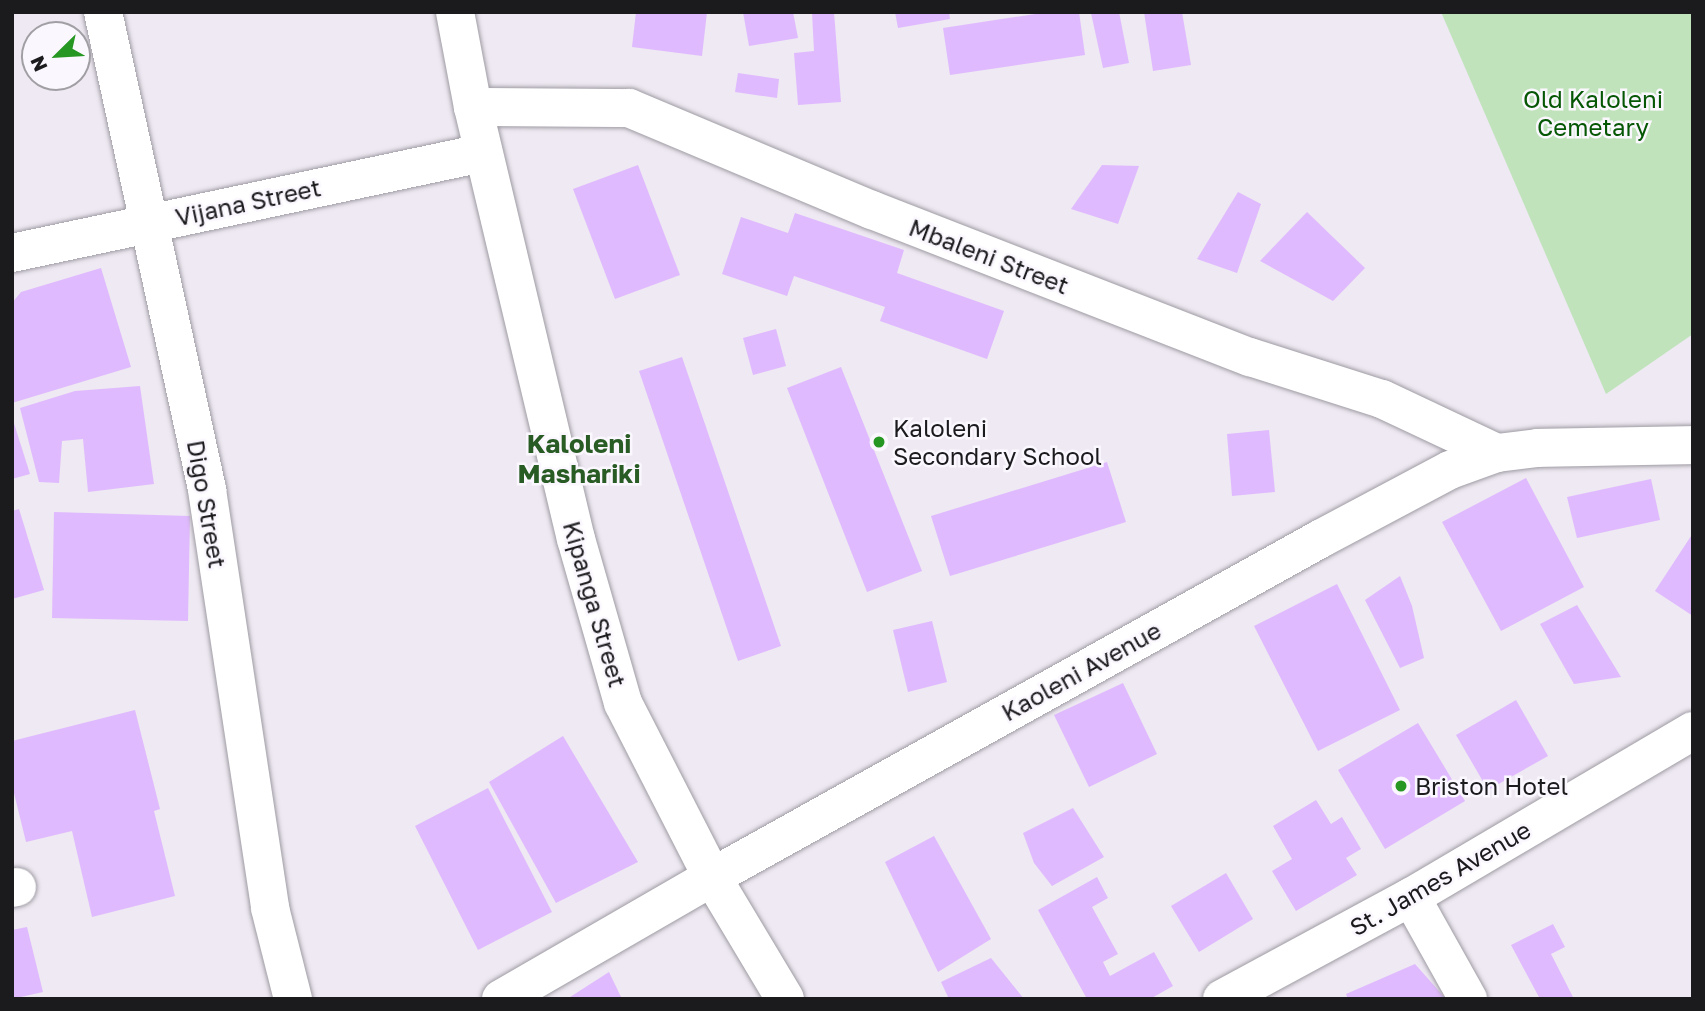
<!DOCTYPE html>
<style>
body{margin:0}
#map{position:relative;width:1705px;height:1011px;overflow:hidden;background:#eee9f2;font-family:"Golos Text",sans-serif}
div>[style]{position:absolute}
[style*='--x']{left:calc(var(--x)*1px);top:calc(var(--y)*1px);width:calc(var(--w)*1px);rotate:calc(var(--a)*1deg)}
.green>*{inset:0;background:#c0e3bc}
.building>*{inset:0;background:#e0bafe}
.roads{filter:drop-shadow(0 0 2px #9f9ba3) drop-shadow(0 0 2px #9f9ba3)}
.minor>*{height:38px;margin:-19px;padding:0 19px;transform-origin:19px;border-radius:19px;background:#fff}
.dots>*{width:19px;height:19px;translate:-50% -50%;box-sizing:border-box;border:4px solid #fbf7fe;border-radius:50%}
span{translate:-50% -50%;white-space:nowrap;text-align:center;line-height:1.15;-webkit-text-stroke:5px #fbf7fe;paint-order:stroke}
.park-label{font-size:24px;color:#055704}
.street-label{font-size:24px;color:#1b1a1d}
.poi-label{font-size:24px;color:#1b1a1d}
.left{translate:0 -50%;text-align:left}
.neighbourhood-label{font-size:26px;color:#295b25;font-weight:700}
.frame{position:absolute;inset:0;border:14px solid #1b1a1d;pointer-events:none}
.north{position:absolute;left:21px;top:21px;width:70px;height:70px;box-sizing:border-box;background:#fbf7fe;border:2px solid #a19fa4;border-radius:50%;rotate:246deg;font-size:19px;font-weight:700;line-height:28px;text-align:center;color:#1b1a1d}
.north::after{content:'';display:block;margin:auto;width:24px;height:32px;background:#279723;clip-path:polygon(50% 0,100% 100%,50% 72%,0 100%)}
</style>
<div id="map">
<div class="green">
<div style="clip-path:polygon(1441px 12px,1693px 12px,1693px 334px,1606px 394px)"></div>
</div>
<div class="building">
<div style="clip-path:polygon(636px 12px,707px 12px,702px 56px,632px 47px)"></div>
<div style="clip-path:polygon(743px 12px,793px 12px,798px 38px,749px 46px)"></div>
<div style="clip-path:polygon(834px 12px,841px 102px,798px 105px,794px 53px,814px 51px,812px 13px)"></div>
<div style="clip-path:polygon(895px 12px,949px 12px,950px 19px,898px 28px)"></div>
<div style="clip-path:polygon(1048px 12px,1079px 12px,1085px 55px,950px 75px,943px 28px)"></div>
<div style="clip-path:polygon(1119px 12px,1129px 63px,1103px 68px,1091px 13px)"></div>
<div style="clip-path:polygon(1144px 12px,1182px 12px,1191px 65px,1153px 71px)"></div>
<div style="clip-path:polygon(738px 73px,779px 79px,777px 98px,735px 92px)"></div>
<div style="clip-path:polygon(638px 165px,680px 275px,615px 299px,573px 189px)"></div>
<div style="clip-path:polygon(1102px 165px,1139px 166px,1118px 224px,1071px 209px)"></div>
<div style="clip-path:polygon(1238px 192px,1261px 204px,1237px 273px,1197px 259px)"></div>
<div style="clip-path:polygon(1307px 212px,1365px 268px,1333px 301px,1260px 261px)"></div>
<div style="clip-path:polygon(795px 213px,904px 250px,897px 273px,1004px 311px,987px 359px,880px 321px,885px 307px,794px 276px,787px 296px,722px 274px,741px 217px,788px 233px)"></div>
<div style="clip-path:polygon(101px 268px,131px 367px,12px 403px,12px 303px,21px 292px)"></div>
<div style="clip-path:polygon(776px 329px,786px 366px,753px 375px,743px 338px)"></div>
<div style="clip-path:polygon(682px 357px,781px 646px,738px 661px,639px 371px)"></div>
<div style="clip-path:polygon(841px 367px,922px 571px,867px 592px,787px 388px)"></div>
<div style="clip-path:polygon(140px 386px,154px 484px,88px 492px,83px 439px,62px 441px,59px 483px,39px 482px,20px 408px,75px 391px)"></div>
<div style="clip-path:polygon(12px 417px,30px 474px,12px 479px)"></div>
<div style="clip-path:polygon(1269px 430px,1275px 492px,1232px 496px,1227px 434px)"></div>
<div style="clip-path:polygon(1107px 462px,1126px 522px,950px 576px,931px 516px)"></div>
<div style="clip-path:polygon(1526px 478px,1584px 587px,1501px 631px,1442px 522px)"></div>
<div style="clip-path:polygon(1651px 479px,1660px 520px,1577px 538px,1567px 497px)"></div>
<div style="clip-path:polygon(19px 509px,44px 590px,12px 599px,12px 511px)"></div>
<div style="clip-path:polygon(54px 512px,190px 516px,188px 621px,52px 618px)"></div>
<div style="clip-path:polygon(1693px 533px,1693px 616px,1655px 591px)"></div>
<div style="clip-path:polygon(1400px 576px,1412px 606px,1424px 658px,1400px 668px,1365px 600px)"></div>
<div style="clip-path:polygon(1337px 584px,1400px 710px,1318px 751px,1254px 626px)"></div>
<div style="clip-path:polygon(1577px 605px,1621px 677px,1574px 684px,1540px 624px)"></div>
<div style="clip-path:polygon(932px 621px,947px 682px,908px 692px,893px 630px)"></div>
<div style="clip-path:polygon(1123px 683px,1157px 754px,1089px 787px,1054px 715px)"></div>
<div style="clip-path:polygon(1516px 700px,1548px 756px,1488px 790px,1456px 735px)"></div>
<div style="clip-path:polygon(135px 710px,160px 809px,154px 811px,175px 896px,92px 917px,72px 831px,26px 842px,12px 785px,12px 741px)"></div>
<div style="clip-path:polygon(1418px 723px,1465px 801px,1385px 849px,1338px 770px)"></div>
<div style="clip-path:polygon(563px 736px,638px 862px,556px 903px,489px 782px)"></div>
<div style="clip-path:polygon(488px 788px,552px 912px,478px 950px,415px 826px)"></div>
<div style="clip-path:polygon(1316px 800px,1331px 824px,1342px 817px,1361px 849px,1346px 858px,1357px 875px,1296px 911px,1272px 871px,1292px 859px,1273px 826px)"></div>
<div style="clip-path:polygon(1073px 808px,1104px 857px,1052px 886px,1034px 863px,1023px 833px)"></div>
<div style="clip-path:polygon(934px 836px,991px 939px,938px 972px,885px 862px)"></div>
<div style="clip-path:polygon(1226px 873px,1253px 919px,1199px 952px,1171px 906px)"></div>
<div style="clip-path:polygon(1097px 877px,1108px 898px,1092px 907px,1118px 954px,1103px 962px,1110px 976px,1154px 952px,1173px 986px,1150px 999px,1087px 999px,1038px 910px)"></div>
<div style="clip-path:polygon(1553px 924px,1565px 947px,1551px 954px,1574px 999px,1540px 999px,1511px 945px)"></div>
<div style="clip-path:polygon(27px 927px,43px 992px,12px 999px,12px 930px)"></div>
<div style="clip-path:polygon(991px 958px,1024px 999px,949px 999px,941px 982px)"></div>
<div style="clip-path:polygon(1415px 964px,1446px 999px,1348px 999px,1346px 994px)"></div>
<div style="clip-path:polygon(609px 972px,622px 999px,567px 999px)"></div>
</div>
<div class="roads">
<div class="minor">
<div style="--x:103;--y:12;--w:489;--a:77.7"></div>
<div style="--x:207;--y:490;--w:423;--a:81.4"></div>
<div style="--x:270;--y:908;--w:94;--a:75.8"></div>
<div style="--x:455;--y:12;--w:97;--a:79.3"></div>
<div style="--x:473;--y:107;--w:444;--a:76.6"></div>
<div style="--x:576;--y:539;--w:171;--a:74"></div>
<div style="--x:623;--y:703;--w:195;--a:62.9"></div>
<div style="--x:712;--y:877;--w:142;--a:59.1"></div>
<div style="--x:473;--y:107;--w:156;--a:0.4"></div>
<div style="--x:629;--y:108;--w:264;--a:22.8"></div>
<div style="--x:872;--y:210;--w:406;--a:21.3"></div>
<div style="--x:1250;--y:357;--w:139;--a:17.7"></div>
<div style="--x:1382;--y:399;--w:127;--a:25.2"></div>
<div style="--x:12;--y:253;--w:481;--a:-12"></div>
<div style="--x:12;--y:888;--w:5;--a:-11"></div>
<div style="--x:1411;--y:897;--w:117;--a:60.8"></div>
<div style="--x:501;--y:999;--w:244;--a:-30"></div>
<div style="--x:712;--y:877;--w:696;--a:-29.07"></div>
<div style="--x:1320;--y:539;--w:147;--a:-28"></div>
<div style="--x:1450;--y:470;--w:50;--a:-19.9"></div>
<div style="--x:1497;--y:453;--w:41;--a:-7"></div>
<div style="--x:1538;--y:448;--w:155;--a:-1.1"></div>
<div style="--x:1222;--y:999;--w:215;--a:-28.4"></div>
<div style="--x:1411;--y:897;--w:327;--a:-30.5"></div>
</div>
</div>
<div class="dots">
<div style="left:879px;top:442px;background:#279723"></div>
<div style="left:1401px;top:786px;background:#279723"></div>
</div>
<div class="park-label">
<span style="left:1593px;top:113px">Old Kaloleni<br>Cemetary</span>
</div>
<div class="street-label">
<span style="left:248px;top:202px;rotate:-12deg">Vijana Street</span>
<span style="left:989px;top:256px;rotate:21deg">Mbaleni Street</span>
<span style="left:207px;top:504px;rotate:80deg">Digo Street</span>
<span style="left:595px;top:604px;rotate:74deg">Kipanga Street</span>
<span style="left:1081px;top:671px;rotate:-29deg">Kaoleni Avenue</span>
<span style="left:1440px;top:878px;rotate:-30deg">St. James Avenue</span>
</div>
<div class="poi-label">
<span class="left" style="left:893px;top:442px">Kaloleni<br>Secondary School</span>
<span class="left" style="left:1415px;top:786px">Briston Hotel</span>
</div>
<div class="neighbourhood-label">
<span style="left:579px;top:459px">Kaloleni<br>Mashariki</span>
</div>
<div class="frame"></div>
<div class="north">N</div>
</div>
